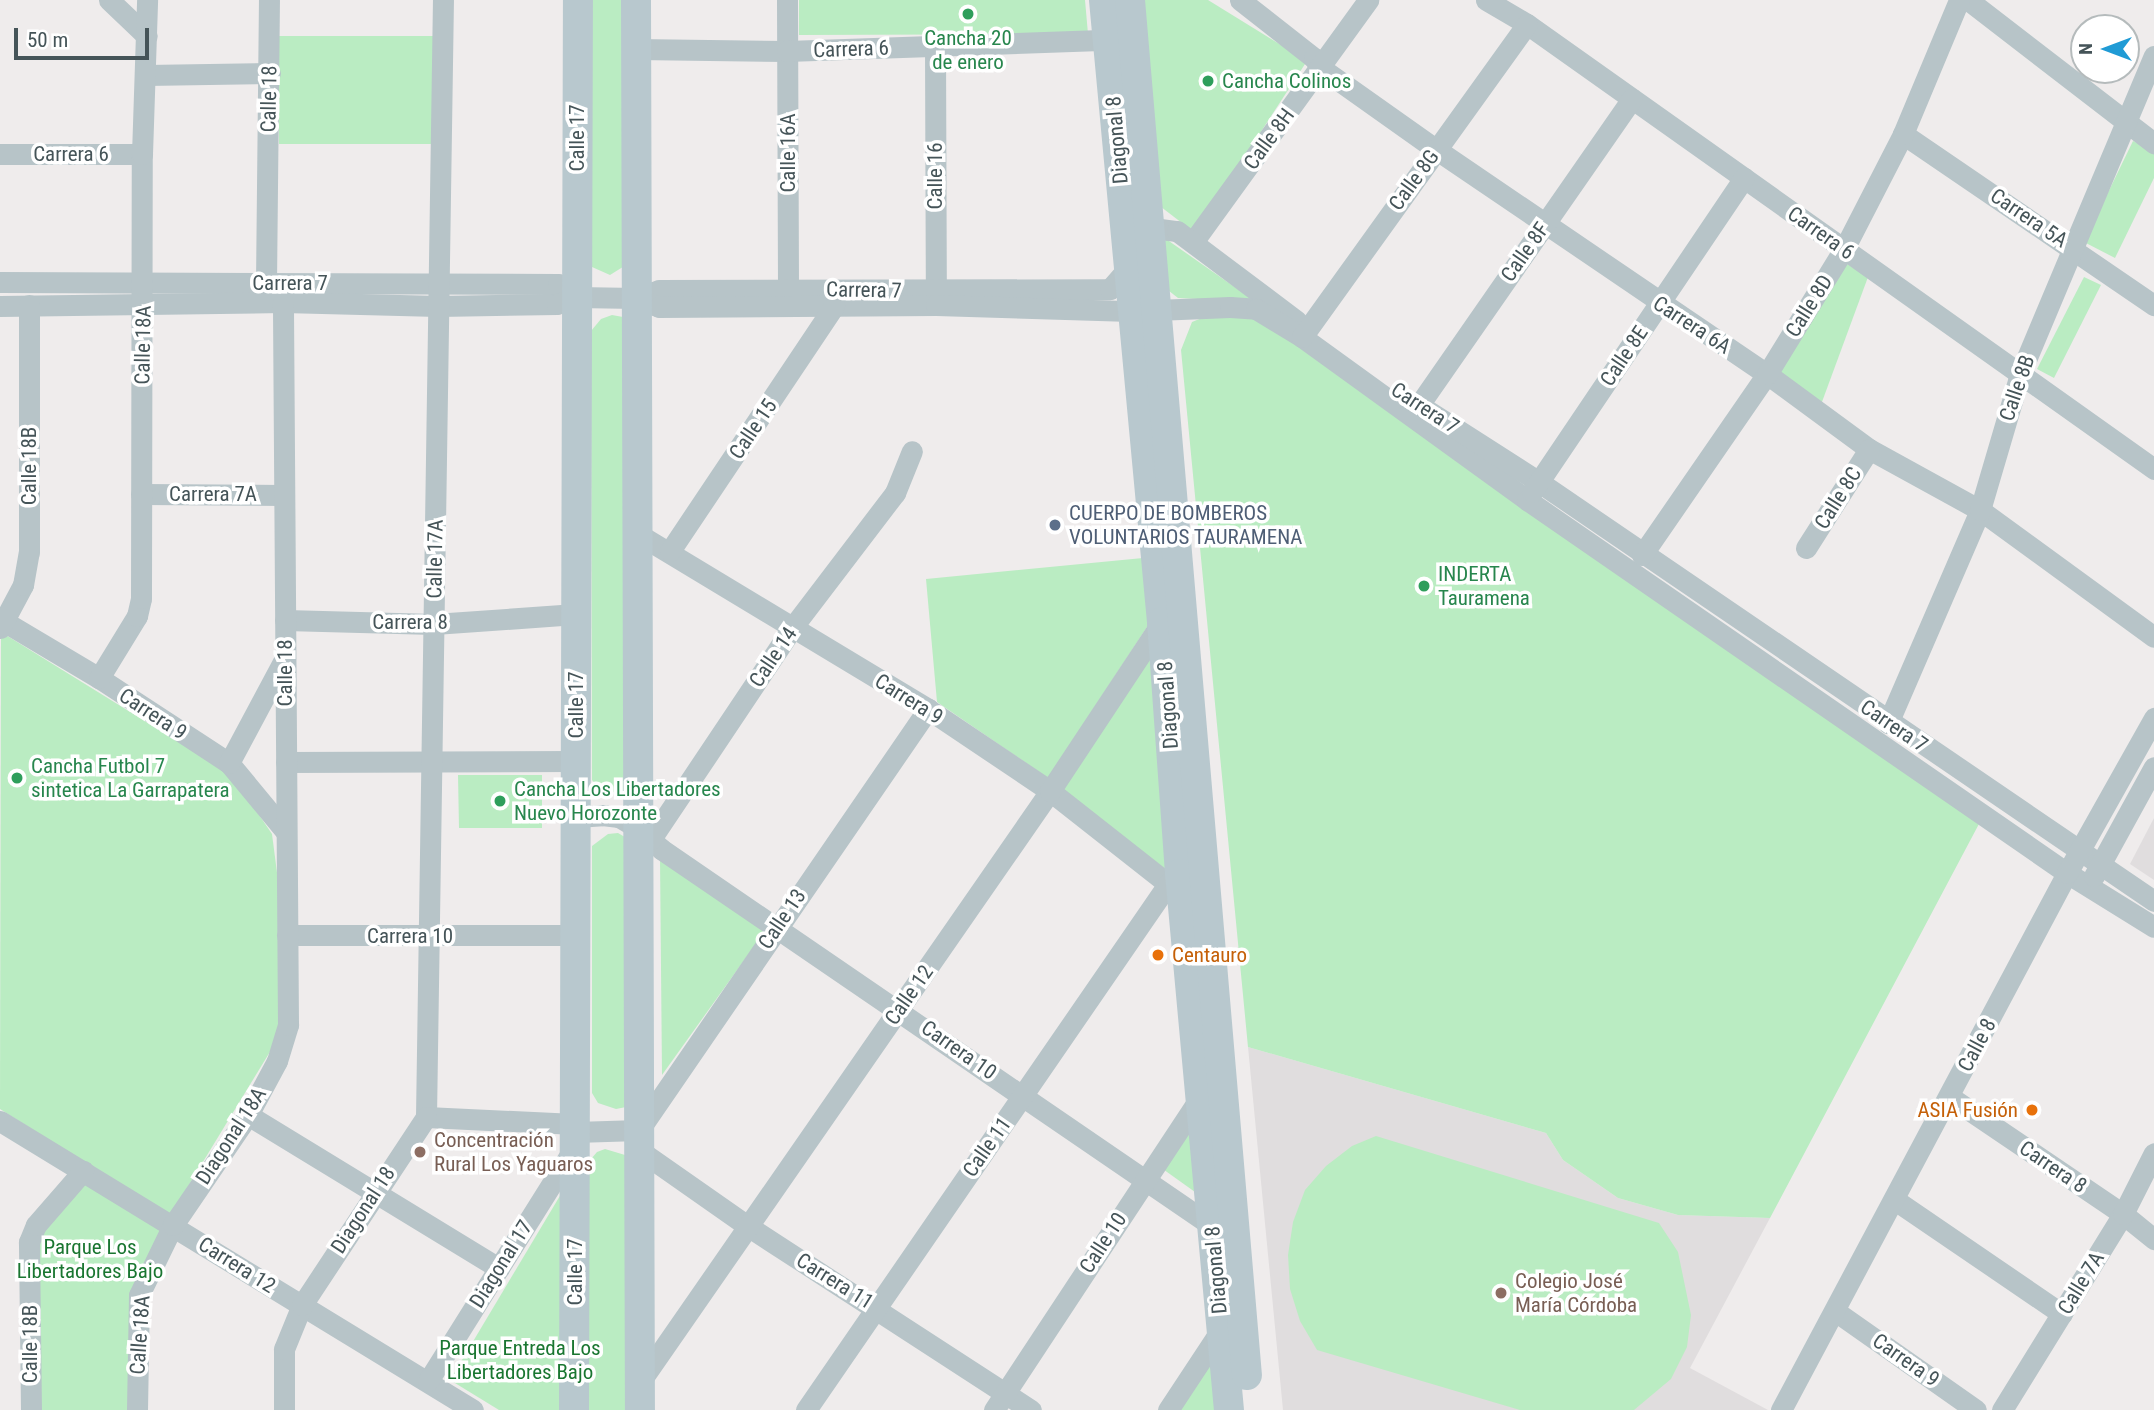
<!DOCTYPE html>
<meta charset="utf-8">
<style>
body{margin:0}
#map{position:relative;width:2154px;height:1410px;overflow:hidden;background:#efecec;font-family:"Roboto Condensed",sans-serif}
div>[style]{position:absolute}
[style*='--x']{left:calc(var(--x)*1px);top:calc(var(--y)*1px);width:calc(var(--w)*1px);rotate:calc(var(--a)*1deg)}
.education>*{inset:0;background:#e0ddde}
.green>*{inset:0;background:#baecc2}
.street>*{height:21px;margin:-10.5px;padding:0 10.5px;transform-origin:10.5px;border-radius:10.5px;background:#b7c4c8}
.secondary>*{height:30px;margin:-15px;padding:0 15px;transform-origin:15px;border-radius:15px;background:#b8c8ce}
.dots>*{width:19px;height:19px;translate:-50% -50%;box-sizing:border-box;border:4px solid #fff;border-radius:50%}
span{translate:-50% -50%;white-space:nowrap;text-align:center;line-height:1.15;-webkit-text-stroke:7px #fff;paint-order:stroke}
.leisure-label{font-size:21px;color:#27864d}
.left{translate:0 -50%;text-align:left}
.street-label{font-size:21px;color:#455458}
.service-label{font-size:21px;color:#4e5e75}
.food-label{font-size:21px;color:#c56008}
.right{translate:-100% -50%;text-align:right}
.education-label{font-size:21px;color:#785e54}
.park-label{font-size:21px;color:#1a7631}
.north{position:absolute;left:2070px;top:14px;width:70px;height:70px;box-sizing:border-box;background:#fff;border:2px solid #b5bbbc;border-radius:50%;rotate:270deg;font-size:19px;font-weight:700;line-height:28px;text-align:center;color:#455458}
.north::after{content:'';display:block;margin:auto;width:24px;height:32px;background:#209bd5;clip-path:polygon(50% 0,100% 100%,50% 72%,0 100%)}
.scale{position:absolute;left:14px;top:28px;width:135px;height:32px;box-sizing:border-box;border:4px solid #455458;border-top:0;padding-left:9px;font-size:21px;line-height:24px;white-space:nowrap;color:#455458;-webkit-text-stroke:5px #fff;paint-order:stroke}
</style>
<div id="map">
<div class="education">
<div style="clip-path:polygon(2154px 818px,2154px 880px,2130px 864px)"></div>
<div style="clip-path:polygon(1248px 1047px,1546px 1133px,1563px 1160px,1618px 1198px,1678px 1215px,1770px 1218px,1690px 1368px,1768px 1410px,1283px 1410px)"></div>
</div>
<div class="green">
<div style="clip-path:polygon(588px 0,629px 0,626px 265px,610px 275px,592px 267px,588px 260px)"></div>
<div style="clip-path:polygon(799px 0,1085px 0,1088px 34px,799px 35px)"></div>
<div style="clip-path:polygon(1140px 0,1208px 0,1307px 61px,1195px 233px,1152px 200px)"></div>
<div style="clip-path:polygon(278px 36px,434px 36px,433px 144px,279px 144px)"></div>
<div style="clip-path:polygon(2133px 141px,2154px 151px,2154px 178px,2115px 258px,2084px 242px)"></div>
<div style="clip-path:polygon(1161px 239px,1166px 239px,1256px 302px,1178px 298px,1164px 287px)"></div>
<div style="clip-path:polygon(1847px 264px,1868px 277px,1819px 410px,1772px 374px)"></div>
<div style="clip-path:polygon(2084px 277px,2101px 285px,2054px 378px,2037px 369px)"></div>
<div style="clip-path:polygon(1214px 313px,1261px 318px,1980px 822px,1770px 1218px,1678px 1215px,1618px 1198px,1563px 1160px,1546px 1133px,1248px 1047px,1181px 350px,1192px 322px)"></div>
<div style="clip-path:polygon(612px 315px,623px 317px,625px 791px,614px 792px,599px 788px,592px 780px,591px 331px,601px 319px)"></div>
<div style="clip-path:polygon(1143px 558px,1149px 624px,1048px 778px,937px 702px,926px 579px)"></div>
<div style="clip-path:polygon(1px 632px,232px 775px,272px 834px,283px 919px,279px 1037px,170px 1216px,0 1109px)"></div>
<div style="clip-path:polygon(1151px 646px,1170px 868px,1164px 868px,1056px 786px)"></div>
<div style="clip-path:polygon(458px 775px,542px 775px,542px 828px,459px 828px)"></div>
<div style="clip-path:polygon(618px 833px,635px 843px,626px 1107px,616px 1109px,598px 1103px,592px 1093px,592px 846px,608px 834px)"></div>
<div style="clip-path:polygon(660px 857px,765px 931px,662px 1075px)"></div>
<div style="clip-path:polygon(1197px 1112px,1202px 1197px,1160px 1167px)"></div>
<div style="clip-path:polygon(1376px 1136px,1659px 1223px,1678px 1252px,1691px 1315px,1687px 1347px,1671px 1379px,1634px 1410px,1520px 1410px,1317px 1350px,1300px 1321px,1290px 1289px,1288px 1255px,1293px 1222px,1305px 1190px,1326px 1166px,1352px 1146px)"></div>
<div style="clip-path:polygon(605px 1149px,625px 1155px,629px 1410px,585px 1410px,585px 1166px,597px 1152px)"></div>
<div style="clip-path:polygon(83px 1182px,165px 1226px,133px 1294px,130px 1410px,38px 1410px,36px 1241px)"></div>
<div style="clip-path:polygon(567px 1184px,571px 1410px,499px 1410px,450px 1380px)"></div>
<div style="clip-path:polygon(1214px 1352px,1220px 1410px,1174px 1410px)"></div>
</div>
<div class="street">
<div style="--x:109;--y:0;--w:52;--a:43.5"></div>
<div style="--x:787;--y:0;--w:302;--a:89.8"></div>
<div style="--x:1240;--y:0;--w:94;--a:38.1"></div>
<div style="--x:1314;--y:58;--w:12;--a:55"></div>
<div style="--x:1321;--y:68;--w:142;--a:35.3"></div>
<div style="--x:1437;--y:150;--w:399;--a:34.2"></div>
<div style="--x:1767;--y:374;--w:127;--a:36.3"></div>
<div style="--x:1869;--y:449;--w:127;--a:28.8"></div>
<div style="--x:1980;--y:510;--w:215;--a:36.1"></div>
<div style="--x:1486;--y:0;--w:48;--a:30.3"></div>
<div style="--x:1527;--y:24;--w:769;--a:35.36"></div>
<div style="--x:1968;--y:0;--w:235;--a:37.6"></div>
<div style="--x:935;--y:46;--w:257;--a:89.8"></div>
<div style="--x:636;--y:49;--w:151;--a:0.8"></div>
<div style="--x:787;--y:51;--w:321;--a:-2"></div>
<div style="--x:146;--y:75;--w:124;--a:-0.9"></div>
<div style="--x:1903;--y:134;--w:304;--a:34.3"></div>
<div style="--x:0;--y:154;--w:142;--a:0"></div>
<div style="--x:1193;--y:242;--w:299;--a:-54.1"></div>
<div style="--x:0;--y:282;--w:558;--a:0.21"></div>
<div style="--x:558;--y:284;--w:22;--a:36"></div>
<div style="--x:266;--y:283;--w:283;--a:-89.4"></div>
<div style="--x:636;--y:298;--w:24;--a:-19"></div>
<div style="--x:659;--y:290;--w:451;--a:-0.1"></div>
<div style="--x:1110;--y:289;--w:21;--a:-49"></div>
<div style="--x:1124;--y:273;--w:34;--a:-73"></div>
<div style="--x:1134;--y:241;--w:17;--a:-33"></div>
<div style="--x:1148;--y:232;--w:12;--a:-14"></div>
<div style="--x:1160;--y:229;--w:17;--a:7"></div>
<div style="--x:1177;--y:231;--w:150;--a:36.9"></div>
<div style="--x:0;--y:306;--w:283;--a:-0.8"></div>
<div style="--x:283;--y:302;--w:155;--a:1.5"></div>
<div style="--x:438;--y:306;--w:119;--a:-1"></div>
<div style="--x:557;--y:304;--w:20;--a:-20"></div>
<div style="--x:576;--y:297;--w:60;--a:1"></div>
<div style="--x:636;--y:298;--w:25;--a:21"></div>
<div style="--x:659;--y:307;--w:277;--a:-0.4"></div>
<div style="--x:936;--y:305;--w:195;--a:1.8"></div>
<div style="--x:1131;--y:311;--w:99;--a:-2.3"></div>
<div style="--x:1230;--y:307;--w:26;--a:4"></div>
<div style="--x:1256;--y:309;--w:54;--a:31.3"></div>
<div style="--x:1302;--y:337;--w:278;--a:35.9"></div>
<div style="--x:1527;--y:500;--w:656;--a:34.63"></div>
<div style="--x:2067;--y:873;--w:102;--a:31.8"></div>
<div style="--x:1302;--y:337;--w:385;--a:-54.3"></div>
<div style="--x:1416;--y:403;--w:146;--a:32.7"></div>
<div style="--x:1539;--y:482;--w:744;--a:34.27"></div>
<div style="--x:1419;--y:405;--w:373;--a:-55.2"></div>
<div style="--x:1532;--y:492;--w:379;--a:-56"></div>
<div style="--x:141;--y:494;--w:143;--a:0.4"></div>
<div style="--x:638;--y:534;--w:339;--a:31.1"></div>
<div style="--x:928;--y:709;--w:147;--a:33.9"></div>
<div style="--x:1050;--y:791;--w:150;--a:38.2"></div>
<div style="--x:1806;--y:548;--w:117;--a:-57.5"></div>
<div style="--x:670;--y:551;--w:295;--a:-56.2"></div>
<div style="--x:1642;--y:555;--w:220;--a:-55.4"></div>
<div style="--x:1767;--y:374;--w:147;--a:-58.4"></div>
<div style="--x:1844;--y:249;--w:129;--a:-62.8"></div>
<div style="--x:1903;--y:134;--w:145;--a:-67.3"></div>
<div style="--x:0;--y:619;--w:115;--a:30.8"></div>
<div style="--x:99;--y:678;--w:155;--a:33.2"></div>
<div style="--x:229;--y:763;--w:89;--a:50.4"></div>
<div style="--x:285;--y:620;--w:149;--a:1.5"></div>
<div style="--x:434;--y:624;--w:142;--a:-4"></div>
<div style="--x:0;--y:628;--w:49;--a:-61.9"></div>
<div style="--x:23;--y:585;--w:34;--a:-80"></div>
<div style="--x:29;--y:552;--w:247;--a:-90"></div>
<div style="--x:99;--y:678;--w:73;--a:-58.5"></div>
<div style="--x:137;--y:616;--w:18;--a:-77"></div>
<div style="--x:141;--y:598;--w:444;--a:-89.9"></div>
<div style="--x:142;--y:154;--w:154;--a:-88.1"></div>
<div style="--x:1888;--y:723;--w:232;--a:-66.6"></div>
<div style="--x:1980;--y:510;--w:142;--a:-73.6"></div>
<div style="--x:2020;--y:374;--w:345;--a:-67.2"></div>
<div style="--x:286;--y:762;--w:290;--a:-0.2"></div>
<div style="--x:229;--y:763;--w:117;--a:-61.9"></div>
<div style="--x:576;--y:817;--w:26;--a:-4"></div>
<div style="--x:602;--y:815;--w:17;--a:7"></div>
<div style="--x:619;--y:817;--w:23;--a:31"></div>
<div style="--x:639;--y:829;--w:30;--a:42"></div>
<div style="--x:661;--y:849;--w:668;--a:34.38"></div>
<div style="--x:1212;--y:1226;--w:8;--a:-7"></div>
<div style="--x:651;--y:839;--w:254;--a:-56.2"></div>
<div style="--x:792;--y:628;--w:170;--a:-52.7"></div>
<div style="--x:895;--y:493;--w:45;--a:-68"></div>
<div style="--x:2094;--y:876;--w:124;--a:-61.2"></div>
<div style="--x:287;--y:935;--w:289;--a:0"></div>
<div style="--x:1950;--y:1097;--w:209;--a:34.1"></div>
<div style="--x:2123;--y:1214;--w:40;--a:39"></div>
<div style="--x:248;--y:1115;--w:294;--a:31.4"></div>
<div style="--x:426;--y:1117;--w:1117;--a:-89.13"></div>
<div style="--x:426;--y:1117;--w:149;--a:2.7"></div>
<div style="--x:0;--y:1121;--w:554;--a:31.42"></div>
<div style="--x:575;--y:1132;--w:64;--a:-1.8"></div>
<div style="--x:639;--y:1130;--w:511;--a:-55.53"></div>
<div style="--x:639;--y:1150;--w:134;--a:35"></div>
<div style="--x:749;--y:1227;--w:336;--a:33"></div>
<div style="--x:1895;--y:1200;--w:202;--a:34.3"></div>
<div style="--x:1835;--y:1311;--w:172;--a:35.1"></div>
<div style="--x:428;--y:1381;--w:275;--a:-57.9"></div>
<div style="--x:640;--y:1382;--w:719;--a:-55.25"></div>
<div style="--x:1050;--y:791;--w:203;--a:-56.5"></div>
<div style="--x:1162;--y:622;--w:3;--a:0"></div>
<div style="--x:31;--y:1410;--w:168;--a:-90.7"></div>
<div style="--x:29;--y:1242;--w:18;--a:-68"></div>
<div style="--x:36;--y:1225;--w:72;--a:-49"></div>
<div style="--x:137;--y:1410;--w:115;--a:-89"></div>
<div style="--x:139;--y:1295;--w:78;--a:-64.1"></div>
<div style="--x:173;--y:1225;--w:133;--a:-55.7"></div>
<div style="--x:248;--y:1115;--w:61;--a:-61.8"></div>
<div style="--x:277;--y:1061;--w:38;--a:-73"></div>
<div style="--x:288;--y:1025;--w:723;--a:-90.4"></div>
<div style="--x:284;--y:1410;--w:61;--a:-90"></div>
<div style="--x:284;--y:1349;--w:48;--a:-67.8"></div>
<div style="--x:302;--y:1305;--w:225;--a:-56.6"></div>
<div style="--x:806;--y:1410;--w:639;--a:-55.46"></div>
<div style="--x:1168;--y:884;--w:24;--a:-30"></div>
<div style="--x:994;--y:1410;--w:378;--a:-56.6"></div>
<div style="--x:1168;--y:1410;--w:98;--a:-56.6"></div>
<div style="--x:1781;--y:1410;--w:608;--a:-61.96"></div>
<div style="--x:2067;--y:873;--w:178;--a:-60.7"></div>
<div style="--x:2002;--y:1410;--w:230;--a:-58.3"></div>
<div style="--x:2123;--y:1214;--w:68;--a:-63.1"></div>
</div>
<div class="secondary">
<div style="--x:636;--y:0;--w:1410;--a:89.84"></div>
<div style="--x:1104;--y:0;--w:625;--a:84.67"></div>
<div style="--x:1162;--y:622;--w:253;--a:85.9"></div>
<div style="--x:1180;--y:874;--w:538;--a:84.78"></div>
<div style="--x:1130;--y:0;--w:1380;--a:85.14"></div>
<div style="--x:574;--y:1410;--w:1410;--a:-89.84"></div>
</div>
<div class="dots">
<div style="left:968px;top:14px;background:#2e9e5b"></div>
<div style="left:1208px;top:81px;background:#2e9e5b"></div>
<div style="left:1055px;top:525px;background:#5c6f8a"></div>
<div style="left:1424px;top:586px;background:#2e9e5b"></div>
<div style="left:17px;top:778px;background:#2e9e5b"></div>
<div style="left:500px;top:801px;background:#2e9e5b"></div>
<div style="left:1158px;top:955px;background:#e8710a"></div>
<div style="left:2032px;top:1110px;background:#e8710a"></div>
<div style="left:420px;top:1152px;background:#8d6e63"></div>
<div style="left:1501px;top:1293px;background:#8d6e63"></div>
</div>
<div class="leisure-label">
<span style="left:968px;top:50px">Cancha 20<br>de enero</span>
<span class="left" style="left:1222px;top:81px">Cancha Colinos</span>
<span class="left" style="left:1438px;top:586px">INDERTA<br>Tauramena</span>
<span class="left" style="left:31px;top:778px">Cancha Futbol 7<br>sintetica La Garrapatera</span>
<span class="left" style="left:514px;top:801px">Cancha Los Libertadores<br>Nuevo Horozonte</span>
</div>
<div class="street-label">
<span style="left:851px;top:49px;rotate:-2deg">Carrera 6</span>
<span style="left:269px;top:99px;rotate:-89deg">Calle 18</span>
<span style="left:577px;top:138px;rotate:-90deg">Calle 17</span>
<span style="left:1269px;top:139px;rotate:-54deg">Calle 8H</span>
<span style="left:1117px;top:140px;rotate:-95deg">Diagonal 8</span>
<span style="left:788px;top:153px;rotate:-90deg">Calle 16A</span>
<span style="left:71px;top:154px">Carrera 6</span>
<span style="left:935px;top:176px;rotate:-90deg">Calle 16</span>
<span style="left:1414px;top:180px;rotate:-54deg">Calle 8G</span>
<span style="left:2029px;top:218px;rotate:34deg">Carrera 5A</span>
<span style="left:1821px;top:233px;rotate:35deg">Carrera 6</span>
<span style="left:1525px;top:252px;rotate:-55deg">Calle 8F</span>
<span style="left:290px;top:283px">Carrera 7</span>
<span style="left:864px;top:290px;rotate:1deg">Carrera 7</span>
<span style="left:1809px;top:306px;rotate:-58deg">Calle 8D</span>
<span style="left:1692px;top:325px;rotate:33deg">Carrera 6A</span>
<span style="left:143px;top:345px;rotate:-89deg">Calle 18A</span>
<span style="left:1624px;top:356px;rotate:-56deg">Calle 8E</span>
<span style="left:2017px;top:388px;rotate:-71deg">Calle 8B</span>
<span style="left:1425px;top:408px;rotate:33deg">Carrera 7</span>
<span style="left:753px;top:429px;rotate:-56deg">Calle 15</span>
<span style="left:29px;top:466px;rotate:-90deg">Calle 18B</span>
<span style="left:213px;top:494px">Carrera 7A</span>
<span style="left:1838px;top:498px;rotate:-58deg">Calle 8C</span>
<span style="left:435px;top:559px;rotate:-89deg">Calle 17A</span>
<span style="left:410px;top:622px">Carrera 8</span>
<span style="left:773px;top:657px;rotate:-56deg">Calle 14</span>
<span style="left:285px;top:673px;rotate:-90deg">Calle 18</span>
<span style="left:909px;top:699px;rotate:32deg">Carrera 9</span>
<span style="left:576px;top:705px;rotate:-90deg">Calle 17</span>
<span style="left:1168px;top:705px;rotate:-94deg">Diagonal 8</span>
<span style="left:153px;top:714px;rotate:33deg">Carrera 9</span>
<span style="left:1894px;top:726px;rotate:34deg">Carrera 7</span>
<span style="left:782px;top:919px;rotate:-56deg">Calle 13</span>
<span style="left:410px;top:936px">Carrera 10</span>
<span style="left:909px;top:995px;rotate:-55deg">Calle 12</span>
<span style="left:1977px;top:1045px;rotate:-62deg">Calle 8</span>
<span style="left:959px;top:1050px;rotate:35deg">Carrera 10</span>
<span style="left:231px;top:1136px;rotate:-57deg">Diagonal 18A</span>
<span style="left:987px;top:1147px;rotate:-55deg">Calle 11</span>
<span style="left:2053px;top:1167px;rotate:34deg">Carrera 8</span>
<span style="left:363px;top:1210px;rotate:-57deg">Diagonal 18</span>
<span style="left:1103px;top:1243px;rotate:-57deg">Calle 10</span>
<span style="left:501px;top:1264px;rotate:-58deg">Diagonal 17</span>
<span style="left:237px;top:1265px;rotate:32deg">Carrera 12</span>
<span style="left:1216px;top:1270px;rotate:-95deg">Diagonal 8</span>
<span style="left:575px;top:1272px;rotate:-90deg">Calle 17</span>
<span style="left:835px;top:1281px;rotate:32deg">Carrera 11</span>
<span style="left:2081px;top:1283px;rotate:-59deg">Calle 7A</span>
<span style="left:140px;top:1335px;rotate:-86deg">Calle 18A</span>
<span style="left:30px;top:1344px;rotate:-90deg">Calle 18B</span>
<span style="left:1906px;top:1360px;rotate:35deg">Carrera 9</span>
</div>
<div class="service-label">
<span class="left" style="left:1069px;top:525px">CUERPO DE BOMBEROS<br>VOLUNTARIOS TAURAMENA</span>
</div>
<div class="food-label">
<span class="left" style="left:1172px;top:955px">Centauro</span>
<span class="right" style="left:2018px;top:1110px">ASIA Fusión</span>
</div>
<div class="education-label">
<span class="left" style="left:434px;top:1152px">Concentración<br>Rural Los Yaguaros</span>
<span class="left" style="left:1515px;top:1293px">Colegio José<br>María Córdoba</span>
</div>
<div class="park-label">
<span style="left:90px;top:1259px">Parque Los<br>Libertadores Bajo</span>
<span style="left:520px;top:1360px">Parque Entreda Los<br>Libertadores Bajo</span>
</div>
<div class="north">N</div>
<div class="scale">50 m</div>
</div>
